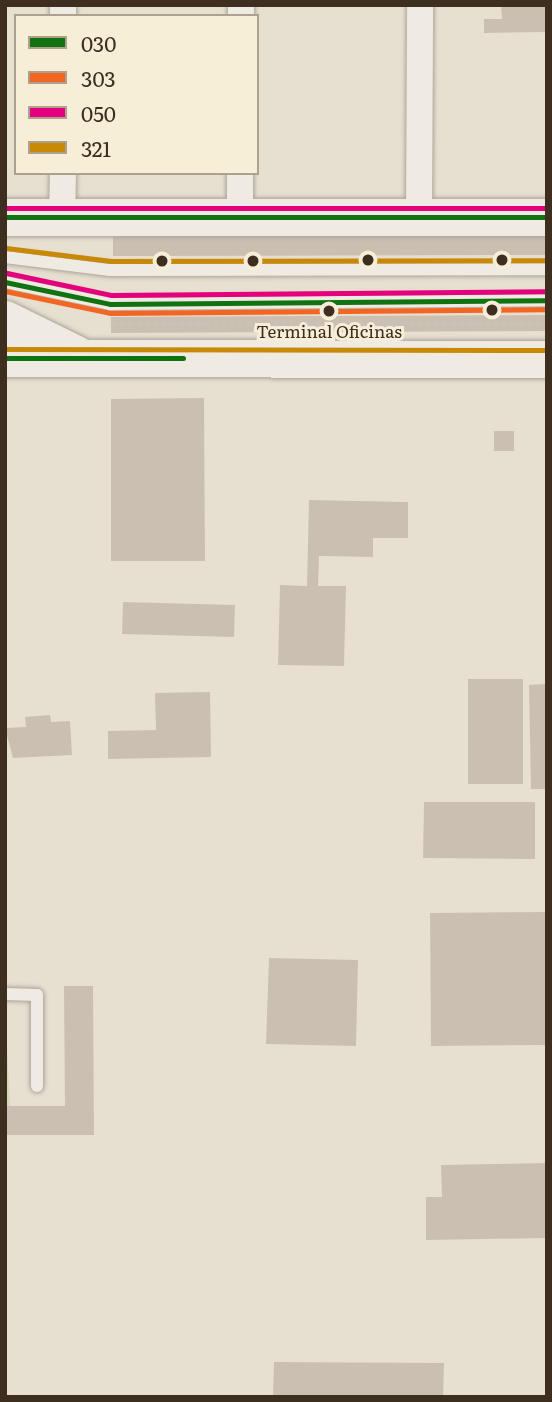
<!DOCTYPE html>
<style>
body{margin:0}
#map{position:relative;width:552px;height:1402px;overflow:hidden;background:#e7e0d1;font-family:Literata,serif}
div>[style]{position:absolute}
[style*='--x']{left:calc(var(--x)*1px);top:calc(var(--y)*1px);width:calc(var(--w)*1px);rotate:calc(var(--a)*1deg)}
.green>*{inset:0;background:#d6d7b3}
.building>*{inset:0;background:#cbbfb2}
.path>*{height:4.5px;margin-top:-2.25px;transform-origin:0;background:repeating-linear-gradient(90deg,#c8c2b9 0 5px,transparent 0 8.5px)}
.roads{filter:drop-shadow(0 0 2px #ada599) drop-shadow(0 0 2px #ada599)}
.lane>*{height:12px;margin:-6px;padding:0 6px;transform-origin:6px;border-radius:6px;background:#efebe3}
.street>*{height:26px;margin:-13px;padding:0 13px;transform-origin:13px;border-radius:13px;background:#efebe3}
.secondary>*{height:37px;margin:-18.5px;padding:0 18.5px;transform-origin:18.5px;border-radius:18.5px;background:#efebe3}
.bus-1>*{height:5px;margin:-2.5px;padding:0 2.5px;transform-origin:2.5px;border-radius:2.5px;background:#107210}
.bus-2>*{height:5px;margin:-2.5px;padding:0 2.5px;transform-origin:2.5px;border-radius:2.5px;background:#f26522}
.bus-3>*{height:5px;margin:-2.5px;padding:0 2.5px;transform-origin:2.5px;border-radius:2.5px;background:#e5007d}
.bus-4>*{height:5px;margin:-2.5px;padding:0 2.5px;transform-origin:2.5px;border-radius:2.5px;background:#c88808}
.dots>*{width:19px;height:19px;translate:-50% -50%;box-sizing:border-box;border:4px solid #f7eed8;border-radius:50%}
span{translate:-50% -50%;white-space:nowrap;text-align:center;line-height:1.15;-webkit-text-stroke:6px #f7eed8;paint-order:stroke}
.bus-label{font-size:17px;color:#3d2e20}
.frame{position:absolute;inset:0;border:7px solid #3d2e20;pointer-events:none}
.legend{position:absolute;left:14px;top:14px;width:245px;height:161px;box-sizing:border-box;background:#f7eed8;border:2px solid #ada18e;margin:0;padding:9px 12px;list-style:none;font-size:21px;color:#3d2e20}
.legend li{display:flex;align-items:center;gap:14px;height:35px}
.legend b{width:35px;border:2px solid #ada18e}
</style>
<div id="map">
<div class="green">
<div style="clip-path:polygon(5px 1004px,10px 1106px,5px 1106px)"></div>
</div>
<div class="building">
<div style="clip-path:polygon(501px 5px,547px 5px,547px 32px,484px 33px,484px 19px,502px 19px)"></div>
<div style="clip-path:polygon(547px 234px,547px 255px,113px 256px,113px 236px)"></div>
<div style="clip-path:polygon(547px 315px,547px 331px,111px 333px,111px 317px)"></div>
<div style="clip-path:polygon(204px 398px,205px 561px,111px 561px,111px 399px)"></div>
<div style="clip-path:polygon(494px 431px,514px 431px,514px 451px,494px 451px)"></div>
<div style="clip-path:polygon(309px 500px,408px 502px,408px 538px,373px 538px,373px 557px,319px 556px,318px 586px,346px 586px,344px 666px,278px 665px,280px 585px,307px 586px)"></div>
<div style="clip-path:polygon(123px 602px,235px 605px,234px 637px,122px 634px)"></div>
<div style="clip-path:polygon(468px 679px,523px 679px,523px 784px,468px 784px)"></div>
<div style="clip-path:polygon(547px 684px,547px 789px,531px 789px,529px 685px)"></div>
<div style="clip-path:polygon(210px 692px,211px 757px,108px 759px,108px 731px,156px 730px,155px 693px)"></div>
<div style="clip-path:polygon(50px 715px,51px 722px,70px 721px,72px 755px,13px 758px,5px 728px,26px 727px,25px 717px)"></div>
<div style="clip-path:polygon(424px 802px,535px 802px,535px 859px,423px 858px)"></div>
<div style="clip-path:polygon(547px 912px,547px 1045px,431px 1046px,430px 913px)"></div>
<div style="clip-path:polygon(269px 958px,358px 960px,356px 1046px,266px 1044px)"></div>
<div style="clip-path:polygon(64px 986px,93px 986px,94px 1135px,5px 1135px,5px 1106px,65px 1106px)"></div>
<div style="clip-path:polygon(547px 1163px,547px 1238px,426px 1240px,426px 1197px,442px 1197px,441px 1165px)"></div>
<div style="clip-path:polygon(274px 1362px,444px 1363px,443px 1397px,273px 1397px)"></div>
</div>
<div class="path">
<div style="--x:111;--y:324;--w:436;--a:-0.1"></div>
</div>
<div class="roads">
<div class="lane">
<div style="--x:5;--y:257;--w:106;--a:7.1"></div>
<div style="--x:110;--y:270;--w:437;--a:-0.1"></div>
<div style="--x:5;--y:282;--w:107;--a:11.8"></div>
<div style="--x:110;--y:304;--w:437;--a:-0.5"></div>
<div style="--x:5;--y:994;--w:32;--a:2"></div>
<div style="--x:37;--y:995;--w:91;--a:90"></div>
</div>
<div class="street">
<div style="--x:63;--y:16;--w:11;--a:-90"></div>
<div style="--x:241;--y:16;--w:11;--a:-90"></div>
<div style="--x:62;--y:217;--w:44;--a:-88.7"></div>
<div style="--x:240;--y:217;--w:44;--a:-90"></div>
<div style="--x:419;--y:217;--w:212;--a:-89.7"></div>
</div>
<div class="secondary">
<div style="--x:5;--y:217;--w:542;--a:0"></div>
<div style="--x:5;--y:319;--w:79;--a:26.2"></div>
<div style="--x:5;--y:358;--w:542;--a:0.11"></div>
</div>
</div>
<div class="bus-1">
<div style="--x:5;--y:217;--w:542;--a:0"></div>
<div style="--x:5;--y:282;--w:107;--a:11.8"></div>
<div style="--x:110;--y:304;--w:437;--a:-0.5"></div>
<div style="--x:5;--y:358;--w:178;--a:0"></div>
</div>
<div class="bus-2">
<div style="--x:5;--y:291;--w:107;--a:11.8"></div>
<div style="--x:110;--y:313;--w:437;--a:-0.5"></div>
</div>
<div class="bus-3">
<div style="--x:5;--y:208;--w:542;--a:0"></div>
<div style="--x:7;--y:273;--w:106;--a:11.9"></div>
<div style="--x:111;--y:295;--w:436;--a:-0.5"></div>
</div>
<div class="bus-4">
<div style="--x:6;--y:248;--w:106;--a:7.1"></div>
<div style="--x:111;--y:261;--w:436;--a:-0.1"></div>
<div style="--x:5;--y:349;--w:542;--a:0.11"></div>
</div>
<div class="dots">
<div style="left:368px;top:260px;background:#3d2e20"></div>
<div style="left:502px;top:260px;background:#3d2e20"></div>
<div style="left:162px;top:261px;background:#3d2e20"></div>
<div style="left:253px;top:261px;background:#3d2e20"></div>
<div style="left:492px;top:310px;background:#3d2e20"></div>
<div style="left:329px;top:311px;background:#3d2e20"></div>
</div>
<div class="bus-label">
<span style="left:329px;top:331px">Terminal Oficinas</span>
</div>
<div class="frame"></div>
<ul class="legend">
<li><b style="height:9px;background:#107210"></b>030</li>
<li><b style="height:9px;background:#f26522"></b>303</li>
<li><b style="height:9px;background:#e5007d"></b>050</li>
<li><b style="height:9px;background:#c88808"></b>321</li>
</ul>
</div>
